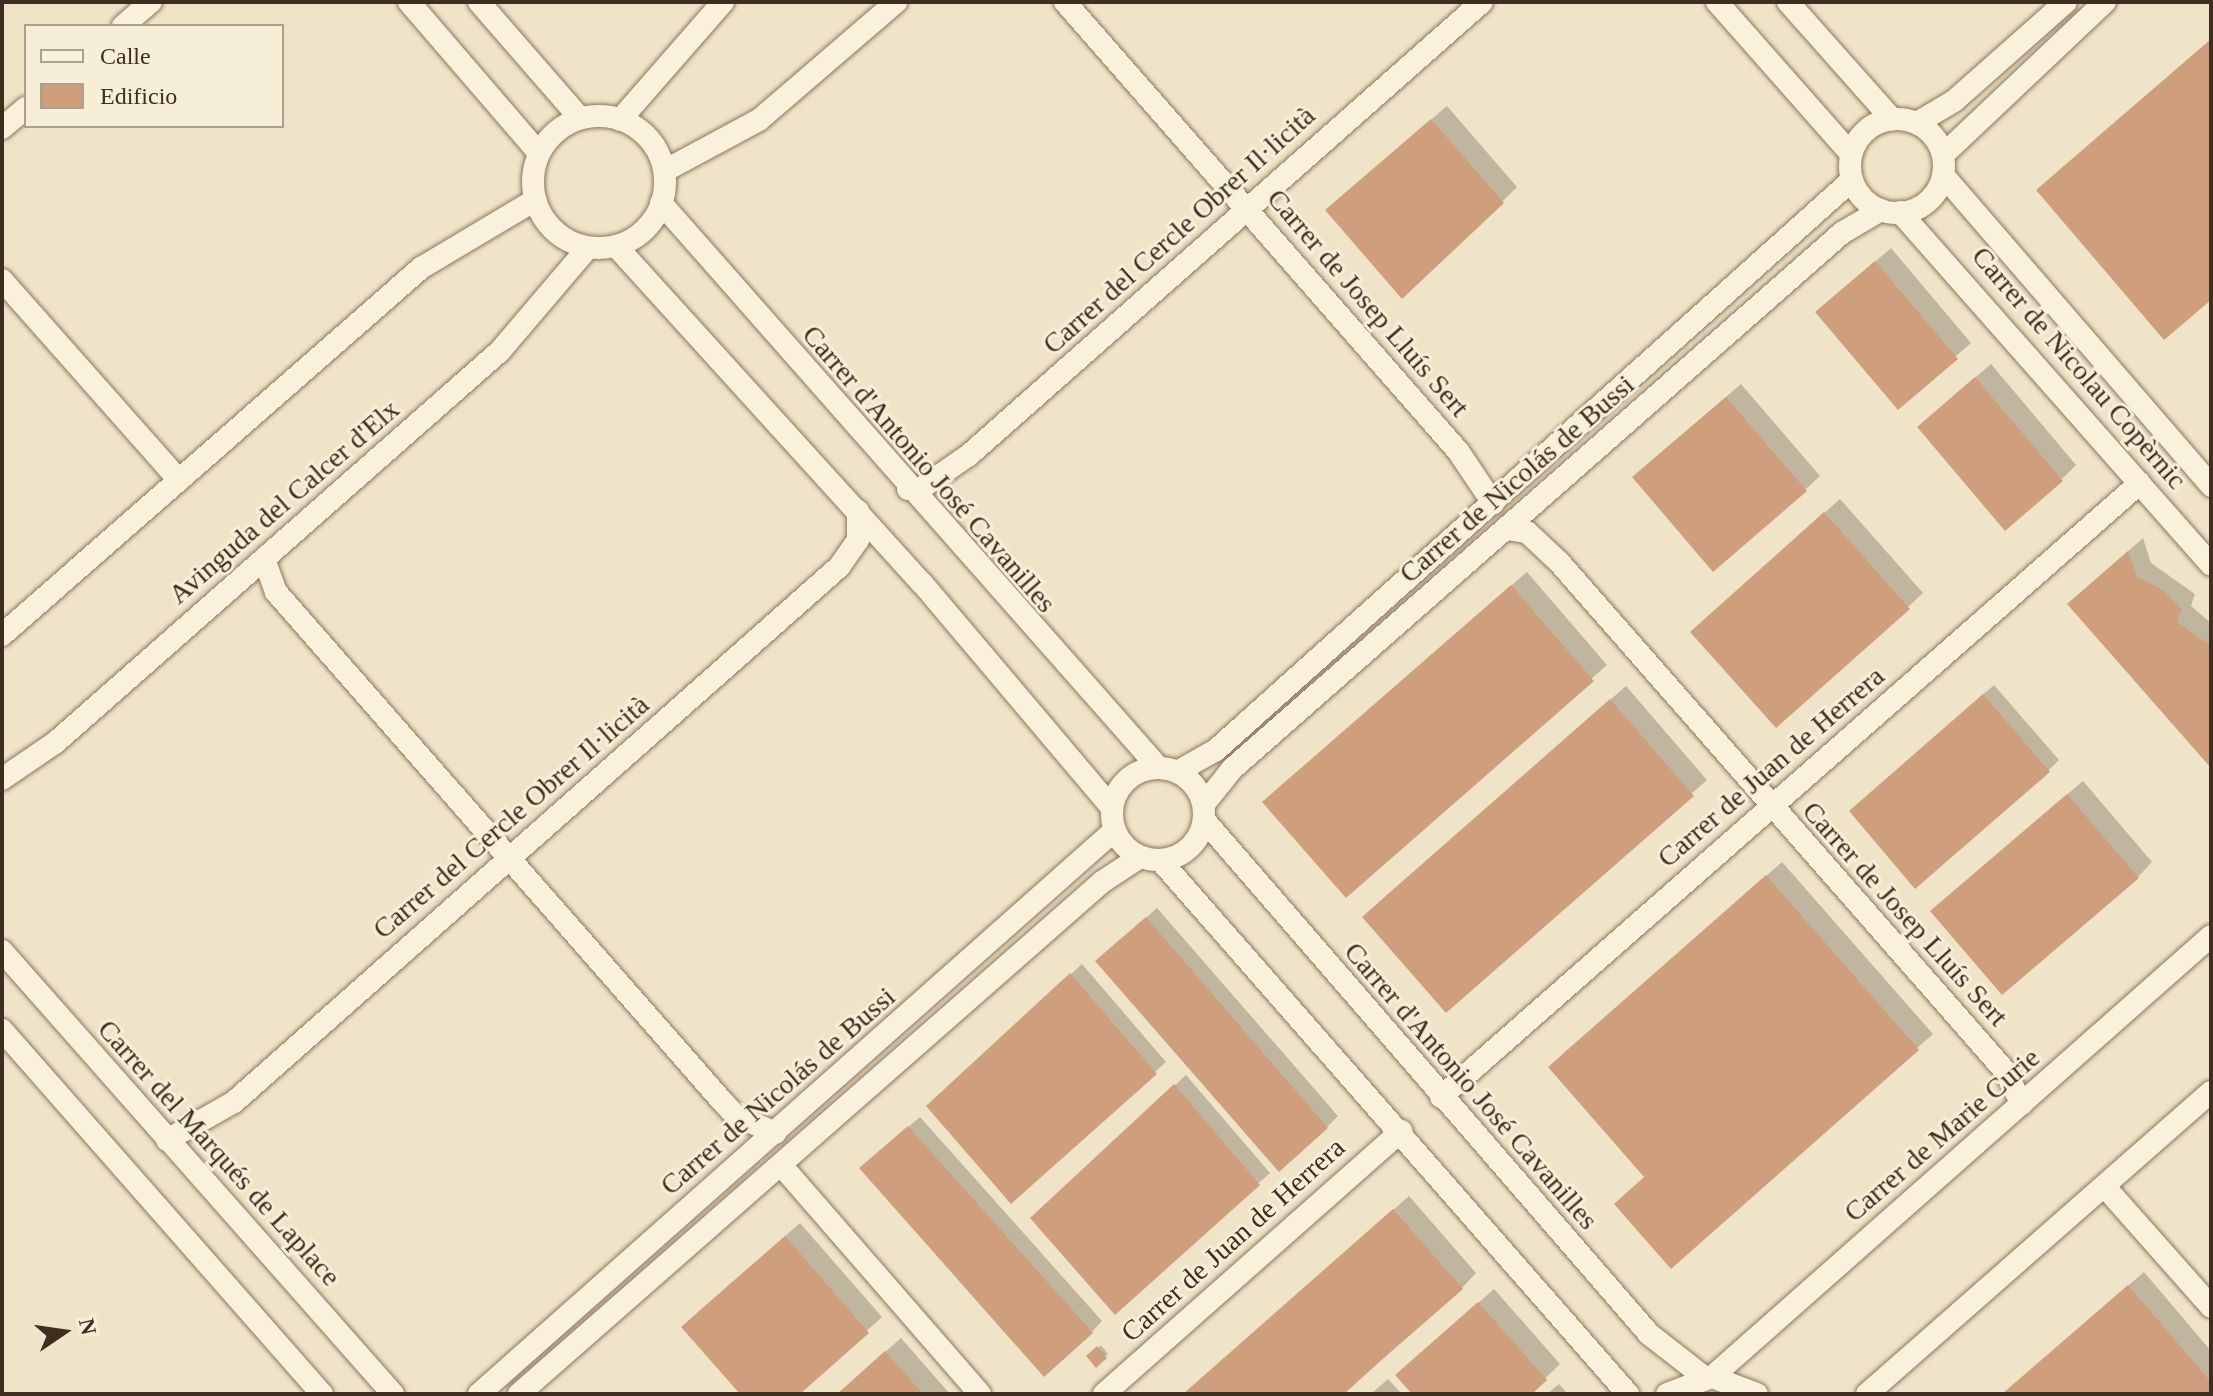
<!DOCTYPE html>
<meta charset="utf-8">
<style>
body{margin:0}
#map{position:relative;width:2213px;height:1396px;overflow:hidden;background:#f0e4c8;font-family:Georgia,serif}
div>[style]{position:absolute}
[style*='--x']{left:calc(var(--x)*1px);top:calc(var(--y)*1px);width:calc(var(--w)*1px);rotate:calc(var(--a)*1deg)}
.shadow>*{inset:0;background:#0003}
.building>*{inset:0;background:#cf9f7d}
.roads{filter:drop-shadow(0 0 2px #8d765c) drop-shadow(0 0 2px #8d765c)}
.minor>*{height:22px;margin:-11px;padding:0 11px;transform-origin:11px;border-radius:11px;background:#faf1dc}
.minor>.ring{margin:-11px;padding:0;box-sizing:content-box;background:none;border:22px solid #faf1dc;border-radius:50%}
span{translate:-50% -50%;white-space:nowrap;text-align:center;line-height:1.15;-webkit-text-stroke:6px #f7eed8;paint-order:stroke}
.street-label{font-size:28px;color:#3d2e20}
.frame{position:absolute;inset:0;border:4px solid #3d2e20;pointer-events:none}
.legend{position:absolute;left:24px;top:24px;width:260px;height:104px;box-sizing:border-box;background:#f7eed8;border:2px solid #ada18e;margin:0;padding:10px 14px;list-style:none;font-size:24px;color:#3d2e20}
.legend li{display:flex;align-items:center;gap:16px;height:40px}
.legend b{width:40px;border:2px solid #ada18e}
.north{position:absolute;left:24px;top:1292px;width:80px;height:80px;-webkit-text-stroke:6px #f7eed8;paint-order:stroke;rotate:77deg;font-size:22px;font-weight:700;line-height:32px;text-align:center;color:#3d2e20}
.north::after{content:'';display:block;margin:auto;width:28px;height:36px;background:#3d2e20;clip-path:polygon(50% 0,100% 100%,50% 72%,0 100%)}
</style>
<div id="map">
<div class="shadow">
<div style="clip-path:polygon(1447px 106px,1517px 187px,1502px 202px,1342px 196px)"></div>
<div style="clip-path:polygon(1891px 248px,1971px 343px,1898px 407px,1833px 298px)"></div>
<div style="clip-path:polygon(1991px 364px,2076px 465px,2062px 479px,1934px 413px)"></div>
<div style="clip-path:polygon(1741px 384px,1820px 476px,1805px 490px,1650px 462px)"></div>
<div style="clip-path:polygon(1840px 499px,1923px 593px,1908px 607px,1707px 617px)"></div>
<div style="clip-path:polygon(2143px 538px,2151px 563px,2195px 594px,2191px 606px,2211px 623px,2211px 765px,2084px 590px)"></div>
<div style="clip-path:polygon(1527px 572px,1607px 665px,1346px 895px,1280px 788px)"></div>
<div style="clip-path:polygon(1994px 685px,2059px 760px,2048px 771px,1906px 762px)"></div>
<div style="clip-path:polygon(1626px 686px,1707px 780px,1446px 1010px,1379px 902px)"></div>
<div style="clip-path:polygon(2083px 781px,2152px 862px,2138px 877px,1947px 897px)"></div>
<div style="clip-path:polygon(1782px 862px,1933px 1034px,1671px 1266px,1646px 1176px,1565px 1052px)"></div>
<div style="clip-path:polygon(1157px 908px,1338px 1116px,1327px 1127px,1109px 951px)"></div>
<div style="clip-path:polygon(1082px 964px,1166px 1062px,1155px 1072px,940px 1096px)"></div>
<div style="clip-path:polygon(1186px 1075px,1270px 1173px,1115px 1312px,1043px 1207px)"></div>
<div style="clip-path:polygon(920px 1117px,1102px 1321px,1092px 1332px,873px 1157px)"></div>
<div style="clip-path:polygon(1409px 1196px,1476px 1273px,1462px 1288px,1340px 1394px,1184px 1394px)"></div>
<div style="clip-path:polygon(800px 1223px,882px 1317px,797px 1394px,742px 1394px,698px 1312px)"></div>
<div style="clip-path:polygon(2144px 1272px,2211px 1351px,2211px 1394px,2003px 1394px)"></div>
<div style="clip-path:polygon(1494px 1289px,1560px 1364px,1529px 1394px,1415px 1394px,1413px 1361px)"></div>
<div style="clip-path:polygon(901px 1338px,950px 1394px,838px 1394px)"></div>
<div style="clip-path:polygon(1101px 1345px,1108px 1354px,1096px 1365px,1089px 1356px)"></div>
<div style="clip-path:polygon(1388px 1379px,1402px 1394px,1371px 1394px)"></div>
<div style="clip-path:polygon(1559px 1384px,1568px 1394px,1547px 1394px)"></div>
</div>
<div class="building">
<div style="clip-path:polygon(2211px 39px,2211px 300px,2164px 340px,2036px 190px)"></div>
<div style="clip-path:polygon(1431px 119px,1504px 203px,1402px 299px,1325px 210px)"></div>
<div style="clip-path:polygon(1875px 261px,1958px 359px,1898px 410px,1815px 312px)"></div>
<div style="clip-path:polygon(1975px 377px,2063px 481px,2005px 531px,1917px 427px)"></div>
<div style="clip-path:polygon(1726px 397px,1807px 491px,1713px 572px,1632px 477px)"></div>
<div style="clip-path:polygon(1824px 512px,1910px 609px,1776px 728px,1690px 632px)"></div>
<div style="clip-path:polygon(2128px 551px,2137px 577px,2163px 590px,2182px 609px,2177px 622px,2211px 646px,2211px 768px,2067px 604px)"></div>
<div style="clip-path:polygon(1511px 585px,1594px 681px,1346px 898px,1262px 802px)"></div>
<div style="clip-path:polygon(1983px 694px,2050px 772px,1915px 889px,1849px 811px)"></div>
<div style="clip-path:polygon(1610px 699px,1694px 796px,1446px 1013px,1362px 917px)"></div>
<div style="clip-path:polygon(2067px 794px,2139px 878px,2002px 995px,1930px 911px)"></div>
<div style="clip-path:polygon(1766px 875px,1919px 1050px,1671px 1269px,1614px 1204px,1644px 1177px,1548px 1067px)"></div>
<div style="clip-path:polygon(1146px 917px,1328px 1128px,1279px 1172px,1095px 961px)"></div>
<div style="clip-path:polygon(1070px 973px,1157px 1074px,1011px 1204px,926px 1106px)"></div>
<div style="clip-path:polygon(1174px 1084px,1260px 1185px,1115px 1315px,1030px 1218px)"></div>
<div style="clip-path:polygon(908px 1126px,1093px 1333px,1044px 1377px,859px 1168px)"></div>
<div style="clip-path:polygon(1393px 1209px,1463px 1289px,1385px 1357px,1344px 1394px,1183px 1394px)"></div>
<div style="clip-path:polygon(785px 1236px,869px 1333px,800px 1394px,740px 1394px,681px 1327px)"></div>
<div style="clip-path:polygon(2128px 1285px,2211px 1382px,2211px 1394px,2002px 1394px)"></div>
<div style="clip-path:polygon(1478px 1302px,1547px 1380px,1532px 1394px,1412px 1394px,1395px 1375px)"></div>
<div style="clip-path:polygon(1097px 1346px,1107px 1358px,1096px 1368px,1086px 1356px)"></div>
<div style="clip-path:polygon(885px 1351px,923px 1394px,837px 1394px)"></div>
</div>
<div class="roads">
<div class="minor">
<div style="--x:409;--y:2;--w:199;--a:49.3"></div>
<div style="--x:479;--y:2;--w:154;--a:49"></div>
<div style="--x:1065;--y:2;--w:597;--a:48.81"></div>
<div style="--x:1458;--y:451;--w:63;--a:56.1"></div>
<div style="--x:1717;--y:2;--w:203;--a:48.6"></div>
<div style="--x:1788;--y:2;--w:157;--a:48.4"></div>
<div style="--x:123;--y:26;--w:37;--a:-41"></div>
<div class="ring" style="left:533px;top:116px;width:110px;height:110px"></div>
<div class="ring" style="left:1850px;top:119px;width:72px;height:72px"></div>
<div style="--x:620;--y:120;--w:157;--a:-48.9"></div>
<div style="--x:1917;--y:123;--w:43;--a:-30.7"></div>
<div style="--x:1954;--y:101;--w:149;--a:-41.5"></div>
<div style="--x:2;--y:128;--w:31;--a:-40"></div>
<div style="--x:1943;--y:155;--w:223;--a:-43.4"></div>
<div style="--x:666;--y:170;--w:106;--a:-28.3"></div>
<div style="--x:759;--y:120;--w:181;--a:-40.7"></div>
<div style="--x:1943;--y:175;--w:411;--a:49.2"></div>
<div style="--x:661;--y:203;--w:753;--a:48.61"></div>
<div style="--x:1900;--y:212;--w:470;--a:48.6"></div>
<div style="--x:616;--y:246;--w:455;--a:47.8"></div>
<div style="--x:922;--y:583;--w:293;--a:49.8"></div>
<div style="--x:2;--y:280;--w:267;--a:48.5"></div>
<div style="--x:908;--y:489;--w:12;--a:0"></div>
<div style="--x:920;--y:489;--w:60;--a:-34.8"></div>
<div style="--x:969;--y:455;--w:684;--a:-41.45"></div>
<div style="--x:1507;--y:529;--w:20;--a:9"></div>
<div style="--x:1527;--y:532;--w:44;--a:43.2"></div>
<div style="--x:1559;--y:562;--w:677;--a:48.77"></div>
<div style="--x:2005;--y:1071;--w:37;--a:63"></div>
<div style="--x:264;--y:559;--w:35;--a:70"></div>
<div style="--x:276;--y:592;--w:675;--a:48.78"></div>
<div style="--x:721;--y:1100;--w:22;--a:47"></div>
<div style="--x:736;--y:1116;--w:43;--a:23"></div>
<div style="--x:2;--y:635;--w:557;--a:-41.21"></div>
<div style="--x:421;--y:268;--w:133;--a:-30.8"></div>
<div class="ring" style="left:1112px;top:768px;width:70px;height:70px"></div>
<div style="--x:1177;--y:772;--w:45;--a:-29.4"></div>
<div style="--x:1216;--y:750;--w:854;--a:-41.87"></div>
<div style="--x:2;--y:779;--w:65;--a:-34.4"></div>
<div style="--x:56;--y:742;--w:592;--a:-41.37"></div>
<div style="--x:500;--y:351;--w:133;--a:-49.6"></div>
<div style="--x:1204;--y:804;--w:45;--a:-51.3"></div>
<div style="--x:1232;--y:769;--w:812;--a:-41.31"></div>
<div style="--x:1842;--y:233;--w:45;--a:-30.5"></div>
<div style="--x:1205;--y:821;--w:678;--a:49.12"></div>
<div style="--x:1649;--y:1334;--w:70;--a:38"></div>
<div style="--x:1161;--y:861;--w:709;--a:48.78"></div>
<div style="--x:2;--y:951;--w:591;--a:48.57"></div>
<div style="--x:2;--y:1030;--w:485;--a:48.7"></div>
<div style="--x:1441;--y:1097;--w:930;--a:-41.3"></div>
<div style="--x:167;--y:1140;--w:77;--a:-29.6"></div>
<div style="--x:234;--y:1102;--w:808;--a:-41.49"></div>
<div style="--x:839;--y:567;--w:33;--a:-55"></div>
<div style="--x:858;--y:540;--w:29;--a:-90"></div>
<div style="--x:781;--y:1165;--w:303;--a:49"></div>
<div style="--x:2105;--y:1187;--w:160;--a:48.5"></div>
<div style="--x:1712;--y:1377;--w:666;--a:-41.47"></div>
<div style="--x:479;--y:1394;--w:850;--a:-41.57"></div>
<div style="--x:519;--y:1394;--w:776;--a:-41.29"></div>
<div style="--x:1102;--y:882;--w:45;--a:-33.3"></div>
<div style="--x:1104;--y:1394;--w:397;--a:-41.5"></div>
<div style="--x:1667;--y:1394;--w:48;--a:-20.7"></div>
<div style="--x:1712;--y:1377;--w:48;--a:20.7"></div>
<div style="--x:1867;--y:1394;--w:458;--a:-41.3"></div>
</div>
</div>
<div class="street-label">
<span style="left:1179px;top:230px;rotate:-42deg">Carrer del Cercle Obrer Il·licità</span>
<span style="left:1368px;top:303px;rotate:49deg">Carrer de Josep Lluís Sert</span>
<span style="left:2079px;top:368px;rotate:49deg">Carrer de Nicolau Copèrnic</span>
<span style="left:929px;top:469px;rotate:49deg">Carrer d'Antonio José Cavanilles</span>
<span style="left:1517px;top:479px;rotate:-41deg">Carrer de Nicolás de Bussi</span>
<span style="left:284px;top:502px;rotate:-41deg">Avinguda del Calcer d'Elx</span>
<span style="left:1771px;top:767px;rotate:-41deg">Carrer de Juan de Herrera</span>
<span style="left:511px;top:817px;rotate:-41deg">Carrer del Cercle Obrer Il·licità</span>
<span style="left:1905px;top:914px;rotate:48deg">Carrer de Josep Lluís Sert</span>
<span style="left:1471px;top:1086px;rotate:49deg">Carrer d'Antonio José Cavanilles</span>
<span style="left:778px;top:1091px;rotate:-41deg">Carrer de Nicolás de Bussi</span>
<span style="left:1942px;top:1135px;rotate:-41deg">Carrer de Marie Curie</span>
<span style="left:219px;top:1153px;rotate:48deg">Carrer del Marqués de Laplace</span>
<span style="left:1233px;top:1240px;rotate:-42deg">Carrer de Juan de Herrera</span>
</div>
<div class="frame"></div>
<ul class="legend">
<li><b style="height:10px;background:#faf1dc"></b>Calle</li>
<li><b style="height:22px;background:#cf9f7d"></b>Edificio</li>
</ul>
<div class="north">N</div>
</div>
